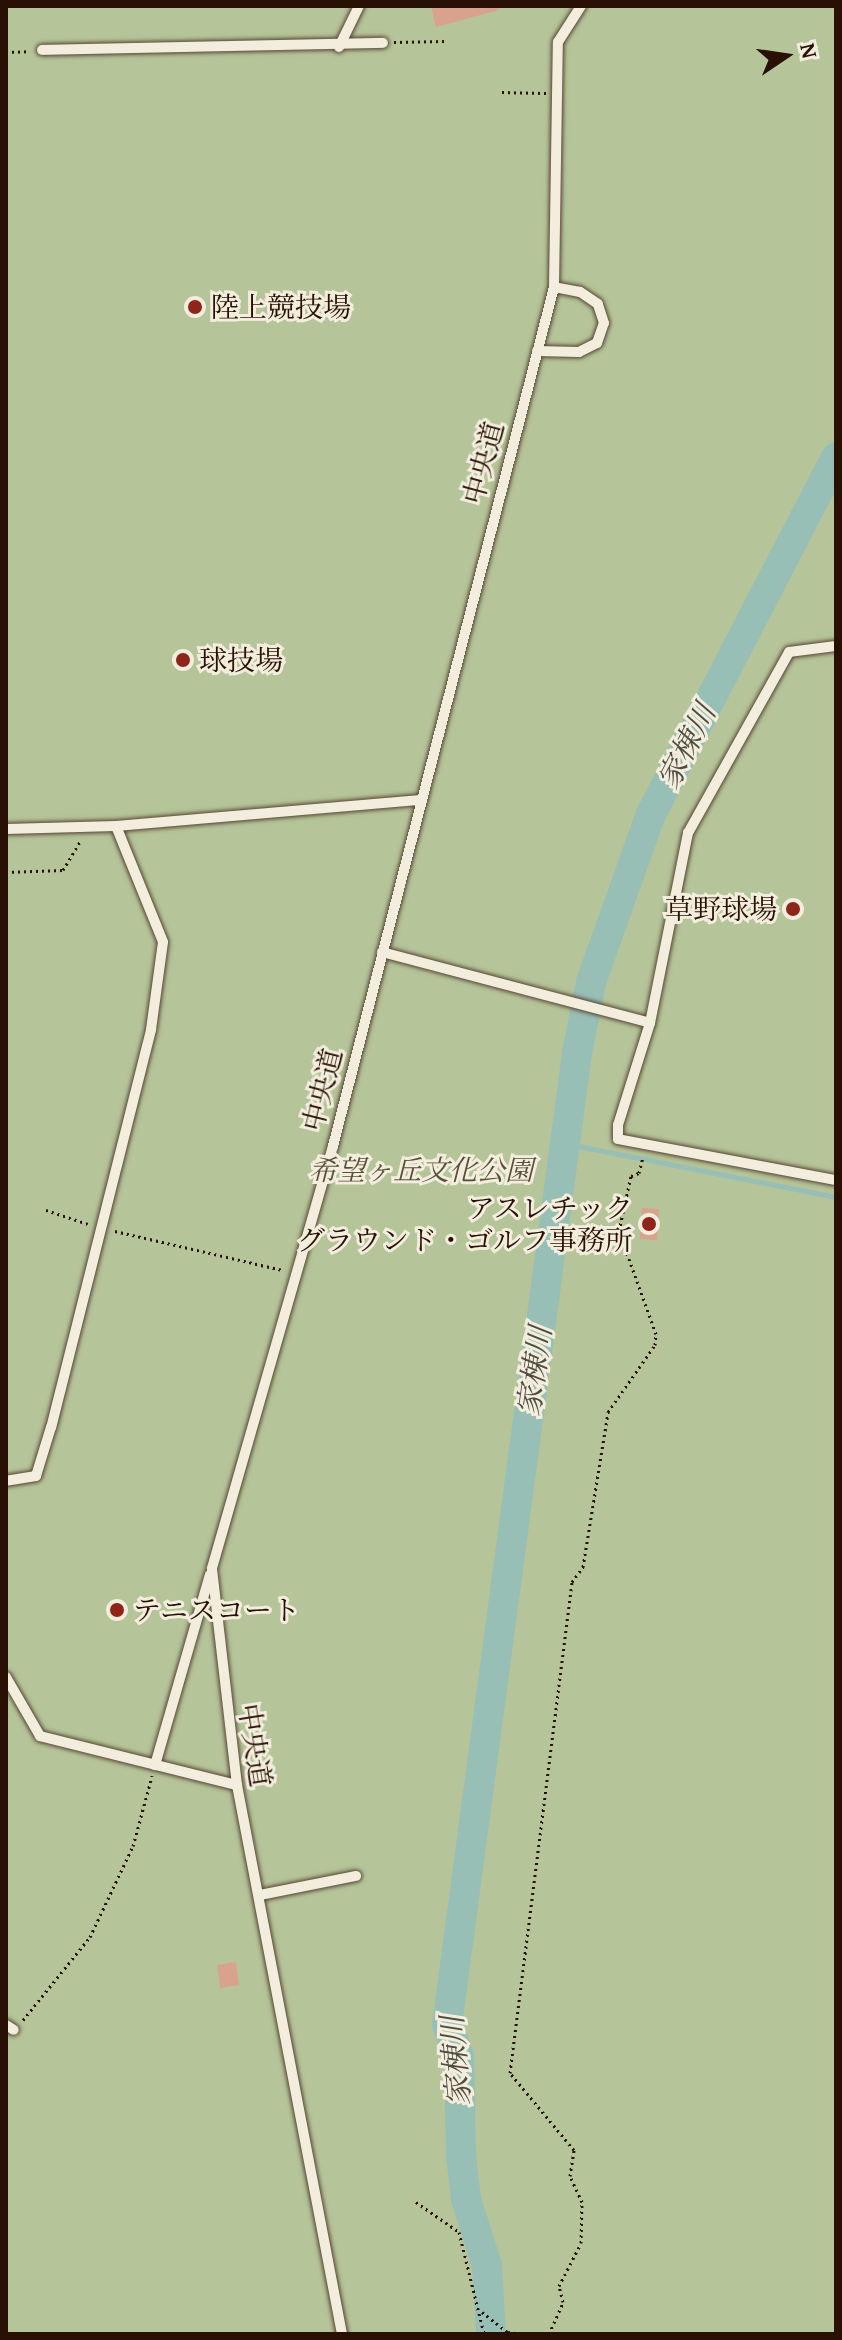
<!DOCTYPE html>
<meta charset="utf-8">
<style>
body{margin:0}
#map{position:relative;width:842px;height:2340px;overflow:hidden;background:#ebe4c9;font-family:"Gentium Book Plus","Noto Serif JP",serif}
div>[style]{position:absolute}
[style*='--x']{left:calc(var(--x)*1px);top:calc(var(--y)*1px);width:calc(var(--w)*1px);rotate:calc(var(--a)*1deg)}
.green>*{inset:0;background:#b5c599}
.stream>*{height:5px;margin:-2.5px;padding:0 2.5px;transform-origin:2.5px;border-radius:2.5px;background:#98bfb6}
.river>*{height:30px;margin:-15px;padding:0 15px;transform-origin:15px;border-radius:15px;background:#98bfb6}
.building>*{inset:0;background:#d8a28c}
.path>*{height:3px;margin-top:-1.5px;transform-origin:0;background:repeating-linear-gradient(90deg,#281004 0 2px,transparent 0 6px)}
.roads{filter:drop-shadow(0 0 2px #594535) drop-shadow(0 0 2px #594535)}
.lane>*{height:10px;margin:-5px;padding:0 5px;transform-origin:5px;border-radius:5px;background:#f2eddc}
.dots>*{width:22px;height:22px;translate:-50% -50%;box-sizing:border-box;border:4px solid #f2eddc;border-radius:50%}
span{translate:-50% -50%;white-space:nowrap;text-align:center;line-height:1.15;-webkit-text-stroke:6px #f2eddc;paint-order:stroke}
.poi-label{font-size:28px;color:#281004}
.left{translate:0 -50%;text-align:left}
.right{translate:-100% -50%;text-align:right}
.street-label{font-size:28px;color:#281004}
.park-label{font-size:28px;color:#594f38;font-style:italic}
.water-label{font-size:30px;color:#4f4d42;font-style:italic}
.frame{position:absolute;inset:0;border:8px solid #281004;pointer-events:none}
.north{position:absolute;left:746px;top:16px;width:80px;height:80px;-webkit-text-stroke:6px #f2eddc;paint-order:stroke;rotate:77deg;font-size:22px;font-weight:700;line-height:32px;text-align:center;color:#281004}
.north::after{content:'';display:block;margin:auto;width:28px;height:36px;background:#281004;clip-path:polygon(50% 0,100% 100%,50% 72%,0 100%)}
</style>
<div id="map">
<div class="green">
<div style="clip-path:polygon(6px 6px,836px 6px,836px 2334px,6px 2334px)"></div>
</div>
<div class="stream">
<div style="--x:568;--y:1144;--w:273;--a:11.2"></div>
</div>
<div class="river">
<div style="--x:491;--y:2334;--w:68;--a:-93.4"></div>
<div style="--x:487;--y:2266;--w:70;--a:-107.4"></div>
<div style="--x:466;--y:2199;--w:43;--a:-96.6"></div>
<div style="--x:461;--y:2156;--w:100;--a:-91.1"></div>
<div style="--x:459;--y:2056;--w:33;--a:-111"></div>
<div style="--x:447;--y:2025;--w:981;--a:-82.38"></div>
<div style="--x:577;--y:1053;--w:72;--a:-78.8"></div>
<div style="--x:591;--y:982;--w:176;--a:-70.4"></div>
<div style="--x:650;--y:816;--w:404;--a:-62.6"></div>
</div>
<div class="building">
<div style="clip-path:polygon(431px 6px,498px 6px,499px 10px,436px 27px)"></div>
<div style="clip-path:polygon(642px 1208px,659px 1209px,657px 1240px,640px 1239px)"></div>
<div style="clip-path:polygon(236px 1962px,239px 1985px,220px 1988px,217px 1965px)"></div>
</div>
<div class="path">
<div style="--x:394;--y:42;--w:52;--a:-1.1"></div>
<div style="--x:6;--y:52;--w:24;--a:-2"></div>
<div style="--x:502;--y:92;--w:44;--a:1.3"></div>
<div style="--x:6;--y:872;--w:57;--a:-2"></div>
<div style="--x:63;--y:870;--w:35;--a:-59"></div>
<div style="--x:46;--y:1210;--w:44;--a:18.4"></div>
<div style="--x:115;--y:1231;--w:172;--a:13.1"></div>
<div style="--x:23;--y:2020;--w:107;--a:-51.1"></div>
<div style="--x:90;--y:1937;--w:101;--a:-64.7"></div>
<div style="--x:133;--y:1846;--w:73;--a:-74.8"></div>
<div style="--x:416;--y:2202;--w:52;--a:34.9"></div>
<div style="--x:459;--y:2232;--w:105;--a:76.2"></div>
<div style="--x:482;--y:2312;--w:33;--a:38"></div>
<div style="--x:508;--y:2332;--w:15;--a:8"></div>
<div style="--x:549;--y:2334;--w:35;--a:-66"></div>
<div style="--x:563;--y:2302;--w:16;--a:-104"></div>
<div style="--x:559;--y:2286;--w:48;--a:-62.9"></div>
<div style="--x:581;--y:2243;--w:41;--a:-88.6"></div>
<div style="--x:582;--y:2202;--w:29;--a:-115"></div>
<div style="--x:570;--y:2176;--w:26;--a:-81"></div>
<div style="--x:574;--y:2150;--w:100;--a:-129.7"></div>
<div style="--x:510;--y:2073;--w:495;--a:-82.8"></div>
<div style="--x:572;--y:1582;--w:19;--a:-54"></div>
<div style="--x:583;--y:1567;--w:157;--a:-80.8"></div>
<div style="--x:608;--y:1412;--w:82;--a:-55"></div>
<div style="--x:655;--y:1345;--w:11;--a:-85"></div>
<div style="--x:656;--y:1334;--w:109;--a:-109.8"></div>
<div style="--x:619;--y:1231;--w:56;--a:-77.7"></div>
<div style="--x:631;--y:1176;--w:9;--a:-21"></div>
<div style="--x:639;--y:1173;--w:16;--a:-76"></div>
</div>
<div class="roads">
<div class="lane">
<div style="--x:339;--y:47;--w:46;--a:-64"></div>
<div style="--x:42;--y:50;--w:341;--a:-1.2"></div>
<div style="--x:537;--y:351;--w:42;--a:1.4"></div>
<div style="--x:579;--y:352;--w:20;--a:-27"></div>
<div style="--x:597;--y:343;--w:21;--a:-71"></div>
<div style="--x:604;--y:323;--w:20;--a:-108"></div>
<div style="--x:598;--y:304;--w:22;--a:-146"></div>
<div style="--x:580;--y:292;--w:26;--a:-169"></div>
<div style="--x:116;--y:826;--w:303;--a:-4.9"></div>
<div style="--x:6;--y:829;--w:110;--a:-1.6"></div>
<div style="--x:116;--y:826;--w:125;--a:67.9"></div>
<div style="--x:163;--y:942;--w:89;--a:97.8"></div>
<div style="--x:151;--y:1030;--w:409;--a:104.1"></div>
<div style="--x:51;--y:1427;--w:51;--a:107"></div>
<div style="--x:36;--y:1476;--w:30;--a:171"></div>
<div style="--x:382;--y:952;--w:277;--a:14.8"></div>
<div style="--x:650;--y:1023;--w:107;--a:107.4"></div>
<div style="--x:618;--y:1125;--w:14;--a:90"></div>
<div style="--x:618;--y:1139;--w:222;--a:10.7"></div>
<div style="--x:650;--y:1023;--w:194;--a:-78.7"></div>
<div style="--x:688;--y:833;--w:207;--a:-60.8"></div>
<div style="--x:789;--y:652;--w:47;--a:-7.3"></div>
<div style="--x:6;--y:1677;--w:68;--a:60"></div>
<div style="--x:40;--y:1736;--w:203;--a:14"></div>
<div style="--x:155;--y:1765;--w:198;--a:-73.9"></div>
<div style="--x:260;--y:1895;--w:98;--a:-11.2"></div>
<div style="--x:6;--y:2025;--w:9;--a:32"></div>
<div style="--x:342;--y:2334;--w:559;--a:-100.83"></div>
<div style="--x:237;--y:1785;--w:218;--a:-96.6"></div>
<div style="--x:212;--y:1568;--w:439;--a:-74"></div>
<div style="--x:333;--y:1146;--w:887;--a:-75.57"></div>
<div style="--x:554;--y:287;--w:245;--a:-89.1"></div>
<div style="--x:558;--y:42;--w:43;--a:-57.4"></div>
</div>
</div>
<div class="dots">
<div style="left:195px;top:307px;background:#8f2418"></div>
<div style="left:183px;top:660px;background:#8f2418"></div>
<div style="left:793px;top:909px;background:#8f2418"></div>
<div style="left:649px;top:1224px;background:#8f2418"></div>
<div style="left:117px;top:1610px;background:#8f2418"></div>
</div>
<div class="poi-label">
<span class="left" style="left:211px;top:307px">陸上競技場</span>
<span class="left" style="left:199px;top:660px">球技場</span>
<span class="right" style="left:777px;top:909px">草野球場</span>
<span class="right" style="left:633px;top:1224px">アスレチック<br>グラウンド・ゴルフ事務所</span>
<span class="left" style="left:133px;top:1610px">テニスコート</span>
</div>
<div class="street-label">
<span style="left:483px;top:463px;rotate:-75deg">中央道</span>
<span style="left:322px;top:1090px;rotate:-76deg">中央道</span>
<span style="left:255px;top:1745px;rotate:81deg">中央道</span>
</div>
<div class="park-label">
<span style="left:421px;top:1170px">希望ヶ丘文化公園</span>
</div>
<div class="water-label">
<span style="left:686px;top:746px;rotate:-63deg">家棟川</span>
<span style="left:534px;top:1371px;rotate:-82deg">家棟川</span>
<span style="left:455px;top:2061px;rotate:-95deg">家棟川</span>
</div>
<div class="frame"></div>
<div class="north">N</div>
</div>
